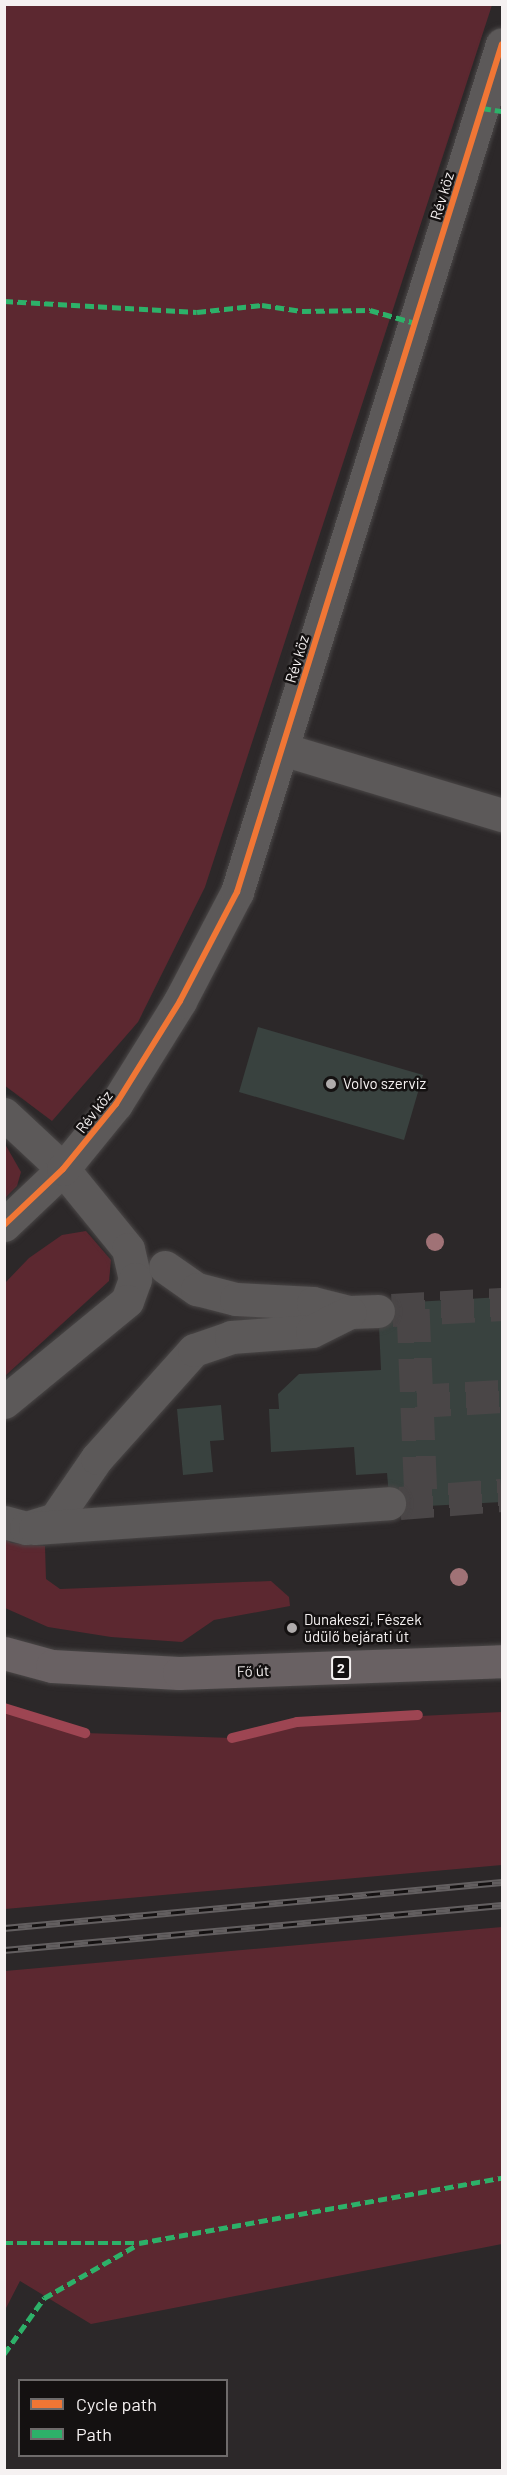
<!DOCTYPE html>
<meta charset="utf-8">
<style>
body{margin:0}
#map{position:relative;width:507px;height:2475px;overflow:hidden;background:#2c2829;font-family:Barlow,sans-serif}
div>[style]{position:absolute}
[style*='--x']{left:calc(var(--x)*1px);top:calc(var(--y)*1px);width:calc(var(--w)*1px);rotate:calc(var(--a)*1deg)}
.green>*{inset:0;background:#5c2830}
.stream>*{height:10px;margin:-5px;padding:0 5px;transform-origin:5px;border-radius:5px;background:#9d4552}
.building>*{inset:0;background:#39423f}
.minor-tunnel>*{height:33px;margin-top:-16.5px;transform-origin:0;background:repeating-linear-gradient(90deg,#4a4647 0 33px,transparent 0 49px)}
.roads{filter:drop-shadow(0 0 2px #4a4747) drop-shadow(0 0 2px #4a4747)}
.minor>*{height:33px;margin:-16.5px;padding:0 16.5px;transform-origin:16.5px;border-radius:16.5px;background:#5c5959}
.major>*{height:33px;margin:-16.5px;padding:0 16.5px;transform-origin:16.5px;border-radius:16.5px;background:#696163}
.rail>*{height:7px;margin-top:-3.5px;transform-origin:0;background:repeating-linear-gradient(90deg,#141111 0 14px,#635f60 0 28px);box-sizing:border-box;border-block:2px solid #635f60}
.quiet>*{height:4.5px;margin-top:-2.25px;transform-origin:0;background:repeating-linear-gradient(90deg,#2db169 0 9px,transparent 0 13.5px)}
.cycleway>*{height:6px;margin:-3px;padding:0 3px;transform-origin:3px;border-radius:3px;background:#f07635}
.trees>*{width:18px;height:18px;margin:-9px;border-radius:50%;background:#a07276}
.dots>*{width:16px;height:16px;translate:-50% -50%;box-sizing:border-box;border:3px solid #141111;border-radius:50%}
span{translate:-50% -50%;white-space:nowrap;text-align:center;line-height:1.15;-webkit-text-stroke:5px #141111;paint-order:stroke}
.shield-label span{padding:2px 4px;background:#141111;border:2px solid;border-radius:4px;-webkit-text-stroke-width:0}
.shield-label{font-size:14px;color:#f5f1f1;font-weight:700}
.street-label{font-size:15px;color:#f5f1f1}
.poi-label{font-size:15px;color:#f5f1f1}
.left{translate:0 -50%;text-align:left}
.frame{position:absolute;inset:0;border:6px solid #f5f1f1;pointer-events:none}
.legend{position:absolute;left:18px;top:2379px;width:210px;height:78px;box-sizing:border-box;background:#141111;border:2px solid #6e6b6b;margin:0;padding:8px 10px;list-style:none;font-size:18px;color:#f5f1f1}
.legend li{display:flex;align-items:center;gap:12px;height:30px}
.legend b{width:30px;border:2px solid #6e6b6b}
</style>
<div id="map">
<div class="green">
<div style="clip-path:polygon(5px 4px,492px 5px,205px 887px,138px 1022px,52px 1121px,4px 1085px)"></div>
<div style="clip-path:polygon(5px 1144px,21px 1172px,17px 1186px,5px 1198px)"></div>
<div style="clip-path:polygon(86px 1231px,111px 1260px,109px 1281px,5px 1376px,5px 1283px,29px 1258px,62px 1235px)"></div>
<div style="clip-path:polygon(4px 1537px,11px 1543px,45px 1546px,46px 1579px,60px 1589px,271px 1581px,289px 1597px,290px 1606px,214px 1620px,182px 1642px,111px 1637px,48px 1627px,5px 1608px)"></div>
<div style="clip-path:polygon(5px 1708px,85px 1733px,232px 1738px,297px 1722px,502px 1712px,502px 1865px,5px 1909px)"></div>
<div style="clip-path:polygon(502px 1927px,502px 2244px,91px 2324px,20px 2281px,5px 2310px,5px 1971px)"></div>
</div>
<div class="stream">
<div style="--x:4;--y:1708;--w:85;--a:17.2"></div>
<div style="--x:232;--y:1738;--w:67;--a:-13.8"></div>
<div style="--x:297;--y:1722;--w:121;--a:-3.3"></div>
</div>
<div class="building">
<div style="clip-path:polygon(258px 1027px,423px 1075px,404px 1140px,239px 1092px)"></div>
<div style="clip-path:polygon(502px 1297px,502px 1502px,390px 1508px,387px 1473px,356px 1475px,354px 1447px,271px 1452px,269px 1409px,279px 1409px,278px 1394px,299px 1374px,381px 1370px,378px 1304px)"></div>
<div style="clip-path:polygon(221px 1405px,224px 1440px,210px 1441px,213px 1472px,183px 1475px,177px 1409px)"></div>
</div>
<div class="minor-tunnel">
<div style="--x:413;--y:1309;--w:192;--a:87.6"></div>
<div style="--x:392;--y:1310;--w:110;--a:-3.1"></div>
<div style="--x:417;--y:1401;--w:85;--a:-3.4"></div>
<div style="--x:400;--y:1503;--w:102;--a:-4.5"></div>
</div>
<div class="roads">
<div class="minor">
<div style="--x:282;--y:749;--w:230;--a:16.7"></div>
<div style="--x:4;--y:1114;--w:81;--a:43"></div>
<div style="--x:63;--y:1169;--w:103;--a:50.9"></div>
<div style="--x:128;--y:1249;--w:31;--a:77"></div>
<div style="--x:135;--y:1279;--w:23;--a:110"></div>
<div style="--x:127;--y:1301;--w:159;--a:140.6"></div>
<div style="--x:4;--y:1225;--w:81;--a:-43.5"></div>
<div style="--x:63;--y:1169;--w:84;--a:-50.8"></div>
<div style="--x:116;--y:1104;--w:121;--a:-58.1"></div>
<div style="--x:180;--y:1001;--w:123;--a:-62.4"></div>
<div style="--x:237;--y:892;--w:888;--a:-72.65"></div>
<div style="--x:165;--y:1267;--w:39;--a:35"></div>
<div style="--x:197;--y:1289;--w:40;--a:14.4"></div>
<div style="--x:236;--y:1299;--w:77;--a:3"></div>
<div style="--x:313;--y:1303;--w:38;--a:14"></div>
<div style="--x:350;--y:1312;--w:28;--a:-2"></div>
<div style="--x:4;--y:1522;--w:23;--a:15"></div>
<div style="--x:26;--y:1528;--w:30;--a:-17"></div>
<div style="--x:55;--y:1519;--w:74;--a:-55.5"></div>
<div style="--x:97;--y:1458;--w:145;--a:-48.1"></div>
<div style="--x:194;--y:1350;--w:39;--a:-19"></div>
<div style="--x:231;--y:1337;--w:81;--a:-4.2"></div>
<div style="--x:312;--y:1331;--w:42;--a:-26.6"></div>
<div style="--x:35;--y:1528;--w:355;--a:-4"></div>
</div>
<div class="major">
<div style="--x:4;--y:1653;--w:50;--a:15.2"></div>
<div style="--x:52;--y:1666;--w:127;--a:3.2"></div>
<div style="--x:179;--y:1673;--w:323;--a:-2.1"></div>
</div>
</div>
<div class="rail">
<div style="--x:4;--y:1928;--w:500;--a:-5.28"></div>
<div style="--x:4;--y:1950;--w:500;--a:-5.16"></div>
</div>
<div class="quiet">
<div style="--x:482;--y:108;--w:20;--a:9"></div>
<div style="--x:4;--y:301;--w:193;--a:3.3"></div>
<div style="--x:197;--y:312;--w:65;--a:-6.1"></div>
<div style="--x:262;--y:305;--w:40;--a:8.5"></div>
<div style="--x:302;--y:311;--w:68;--a:-0.8"></div>
<div style="--x:370;--y:310;--w:47;--a:16.1"></div>
<div style="--x:4;--y:2243;--w:135;--a:0"></div>
<div style="--x:139;--y:2243;--w:369;--a:-10.2"></div>
<div style="--x:4;--y:2354;--w:69;--a:-54.5"></div>
<div style="--x:44;--y:2298;--w:107;--a:-29.7"></div>
</div>
<div class="cycleway">
<div style="--x:4;--y:1225;--w:81;--a:-43.5"></div>
<div style="--x:63;--y:1169;--w:84;--a:-50.8"></div>
<div style="--x:116;--y:1104;--w:121;--a:-58.1"></div>
<div style="--x:180;--y:1001;--w:123;--a:-62.4"></div>
<div style="--x:237;--y:892;--w:888;--a:-72.65"></div>
</div>
<div class="trees">
<div style="left:435px;top:1242px"></div>
<div style="left:459px;top:1577px"></div>
</div>
<div class="dots">
<div style="left:331px;top:1084px;background:#afabab"></div>
<div style="left:292px;top:1628px;background:#afabab"></div>
</div>
<div class="shield-label">
<span style="left:341px;top:1668px">2</span>
</div>
<div class="street-label">
<span style="left:442px;top:196px;rotate:-73deg">Rév köz</span>
<span style="left:297px;top:659px;rotate:-73deg">Rév köz</span>
<span style="left:94px;top:1112px;rotate:-52deg">Rév köz</span>
<span style="left:253px;top:1671px;rotate:-2deg">Fő út</span>
</div>
<div class="poi-label">
<span class="left" style="left:343px;top:1084px">Volvo szerviz</span>
<span class="left" style="left:304px;top:1628px">Dunakeszi, Fészek<br>üdülő bejárati út</span>
</div>
<div class="frame"></div>
<ul class="legend">
<li><b style="height:8px;background:#f07635"></b>Cycle path</li>
<li><b style="height:8px;background:#2db169"></b>Path</li>
</ul>
</div>
